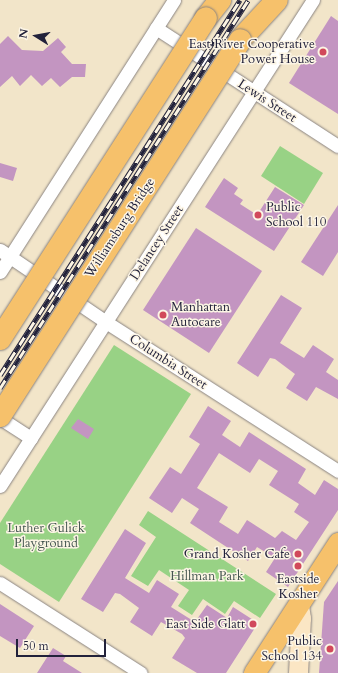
<!DOCTYPE html>
<style>
body{margin:0}
#map{position:relative;width:338px;height:673px;overflow:hidden;background:#f2e5c9;font-family:Cardo,serif}
div>[style]{position:absolute}
[style*='--x']{left:calc(var(--x)*1px);top:calc(var(--y)*1px);width:calc(var(--w)*1px);rotate:calc(var(--a)*1deg)}
.green>*{inset:0;background:#98d285}
.building>*{inset:0;background:#c395c1}
.roads{filter:drop-shadow(0 0 1px #8a8482) drop-shadow(0 0 1px #8a8482)}
.street>*{height:13px;margin:-6.5px;padding:0 6.5px;transform-origin:6.5px;border-radius:6.5px;background:#fff}
.secondary>*{height:19px;margin:-9.5px;padding:0 9.5px;transform-origin:9.5px;border-radius:9.5px;background:#fbe6c4}
.primary>*{height:21px;margin:-10.5px;padding:0 10.5px;transform-origin:10.5px;border-radius:10.5px;background:#f6c16b}
.highway>*{height:22px;margin:-11px;padding:0 11px;transform-origin:11px;border-radius:11px;background:#f6c16b}
.rail>*{height:4.5px;margin-top:-2.25px;transform-origin:0;background:repeating-linear-gradient(90deg,#fcf5e5 0 9px,#22223b 0 18px);box-sizing:border-box;border-block:1px solid #22223b}
.bridges{filter:drop-shadow(0 0 1px #8a8482) drop-shadow(0 0 1px #8a8482)}
.highway-bridge>*{height:22px;margin:-11px;padding:0 11px;transform-origin:11px;border-radius:11px;background:#f6c16b}
.dots>*{width:11px;height:11px;translate:-50% -50%;box-sizing:border-box;border:2px solid #fcf5e5;border-radius:50%}
span{translate:-50% -50%;white-space:nowrap;text-align:center;line-height:1.15;-webkit-text-stroke:3px #fcf5e5;paint-order:stroke}
.poi-label{font-size:13px;color:#22223b}
.right{translate:-100% -50%;text-align:right}
.left{translate:0 -50%;text-align:left}
.street-label{font-size:13px;color:#22223b}
.park-label{font-size:13px;color:#455751}
.north{position:absolute;left:16px;top:16px;width:40px;height:40px;-webkit-text-stroke:3px #fcf5e5;paint-order:stroke;rotate:281deg;font-size:11px;font-weight:700;line-height:16px;text-align:center;color:#22223b}
.north::after{content:'';display:block;margin:auto;width:14px;height:18px;background:#22223b;clip-path:polygon(50% 0,100% 100%,50% 72%,0 100%)}
.scale{position:absolute;left:16px;top:639px;width:90px;height:18px;box-sizing:border-box;border:2px solid #22223b;border-top:0;padding-left:5px;font-size:12px;line-height:14px;white-space:nowrap;color:#22223b;-webkit-text-stroke:3px #fcf5e5;paint-order:stroke}
</style>
<div id="map">
<div class="green">
<div style="clip-path:polygon(280px 146px,323px 173px,304px 204px,261px 176px)"></div>
<div style="clip-path:polygon(114px 345px,191px 394px,59px 602px,0 564px,0 523px)"></div>
<div style="clip-path:polygon(148px 511px,276px 594px,260px 618px,234px 601px,225px 614px,203px 599px,192px 615px,178px 606px,189px 590px,159px 570px,148px 586px,131px 576px,156px 537px,139px 525px)"></div>
</div>
<div class="building">
<div style="clip-path:polygon(331px 16px,338px 21px,338px 114px,289px 83px)"></div>
<div style="clip-path:polygon(8px 36px,22px 50px,43px 51px,58px 38px,66px 47px,61px 52px,72px 64px,86px 64px,85px 77px,72px 77px,60px 87px,51px 78px,42px 86px,31px 75px,20px 86px,12px 76px,0 87px,0 44px)"></div>
<div style="clip-path:polygon(0 163px,17px 168px,13px 181px,0 177px)"></div>
<div style="clip-path:polygon(224px 178px,238px 188px,234px 194px,243px 200px,240px 204px,257px 215px,275px 187px,304px 205px,274px 251px,205px 207px)"></div>
<div style="clip-path:polygon(338px 205px,338px 252px,323px 276px,301px 262px)"></div>
<div style="clip-path:polygon(196px 228px,262px 271px,209px 353px,143px 310px)"></div>
<div style="clip-path:polygon(281px 295px,302px 308px,280px 343px,304px 358px,313px 345px,334px 359px,326px 372px,338px 380px,338px 399px,316px 387px,307px 401px,286px 388px,295px 374px,275px 359px,270px 358px,258px 377px,237px 363px)"></div>
<div style="clip-path:polygon(evenodd,208px 406px,231px 421px,222px 435px,240px 447px,249px 432px,306px 469px,298px 483px,315px 495px,324px 480px,338px 489px,338px 510px,288px 587px,266px 572px,275px 558px,257px 547px,248px 561px,190px 523px,199px 509px,182px 498px,172px 513px,149px 498px,170px 467px,181px 474px,193px 455px,200px 444px,189px 437px,208px 406px,219px 453px,250px 473px,259px 459px,278px 471px,269px 485px,299px 504px,294px 512px,309px 522px,296px 540px,282px 531px,275px 538px,247px 520px,238px 534px,219px 522px,228px 507px,197px 488px,219px 453px)"></div>
<div style="clip-path:polygon(78px 419px,94px 429px,88px 439px,71px 428px)"></div>
<div style="clip-path:polygon(125px 529px,146px 543px,125px 578px,149px 593px,157px 580px,179px 594px,171px 607px,195px 622px,207px 605px,227px 618px,233px 607px,258px 623px,226px 673px,197px 673px,172px 658px,185px 638px,182px 634px,161px 622px,152px 636px,130px 622px,139px 608px,120px 594px,115px 593px,103px 612px,81px 599px)"></div>
<div style="clip-path:polygon(338px 581px,338px 673px,319px 673px,324px 602px)"></div>
<div style="clip-path:polygon(0 604px,34px 626px,20px 648px,0 636px)"></div>
<div style="clip-path:polygon(53px 648px,66px 656px,63px 661px,82px 673px,37px 673px)"></div>
</div>
<div class="roads">
<div class="street">
<div style="--x:156;--y:28;--w:217;--a:33"></div>
<div style="--x:0;--y:250;--w:128;--a:34.2"></div>
<div style="--x:106;--y:322;--w:276;--a:32.7"></div>
<div style="--x:0;--y:272;--w:323;--a:-57.4"></div>
<div style="--x:0;--y:418;--w:37;--a:33"></div>
<div style="--x:0;--y:486;--w:578;--a:-57.22"></div>
<div style="--x:0;--y:583;--w:167;--a:32.6"></div>
</div>
<div class="secondary">
<div style="--x:298;--y:673;--w:55;--a:-86.9"></div>
<div style="--x:301;--y:618;--w:12;--a:-99"></div>
</div>
<div class="primary">
<div style="--x:254;--y:673;--w:155;--a:-57.1"></div>
</div>
<div class="highway">
<div style="--x:206;--y:18;--w:23;--a:-52"></div>
<div style="--x:240;--y:40;--w:54;--a:-47.2"></div>
</div>
</div>
<div class="rail">
<div style="--x:0;--y:375;--w:445;--a:-57.4"></div>
<div style="--x:0;--y:388;--w:460;--a:-57.4"></div>
</div>
<div class="bridges">
<div class="highway-bridge">
<div style="--x:0;--y:339;--w:381;--a:-57.3"></div>
<div style="--x:0;--y:416;--w:446;--a:-57.4"></div>
</div>
</div>
<div class="dots">
<div style="left:323px;top:52px;background:#d1495b"></div>
<div style="left:258px;top:215px;background:#d1495b"></div>
<div style="left:163px;top:315px;background:#d1495b"></div>
<div style="left:298px;top:554px;background:#d1495b"></div>
<div style="left:298px;top:566px;background:#d1495b"></div>
<div style="left:253px;top:624px;background:#d1495b"></div>
<div style="left:330px;top:649px;background:#d1495b"></div>
</div>
<div class="poi-label">
<span class="right" style="left:315px;top:52px">East River Cooperative<br>Power House</span>
<span class="left" style="left:266px;top:215px">Public<br>School 110</span>
<span class="left" style="left:171px;top:315px">Manhattan<br>Autocare</span>
<span class="right" style="left:290px;top:554px">Grand Kosher Cafe</span>
<span style="left:298px;top:587px">Eastside<br>Kosher</span>
<span class="right" style="left:245px;top:624px">East Side Glatt</span>
<span class="right" style="left:322px;top:649px">Public<br>School 134</span>
</div>
<div class="street-label">
<span style="left:267px;top:101px;rotate:33deg">Lewis Street</span>
<span style="left:120px;top:228px;rotate:-57deg">Williamsburg Bridge</span>
<span style="left:157px;top:243px;rotate:-57deg">Delancey Street</span>
<span style="left:168px;top:362px;rotate:33deg">Columbia Street</span>
</div>
<div class="park-label">
<span style="left:46px;top:536px">Luther Gulick<br>Playground</span>
<span style="left:207px;top:576px">Hillman Park</span>
</div>
<div class="north">N</div>
<div class="scale">50 m</div>
</div>
